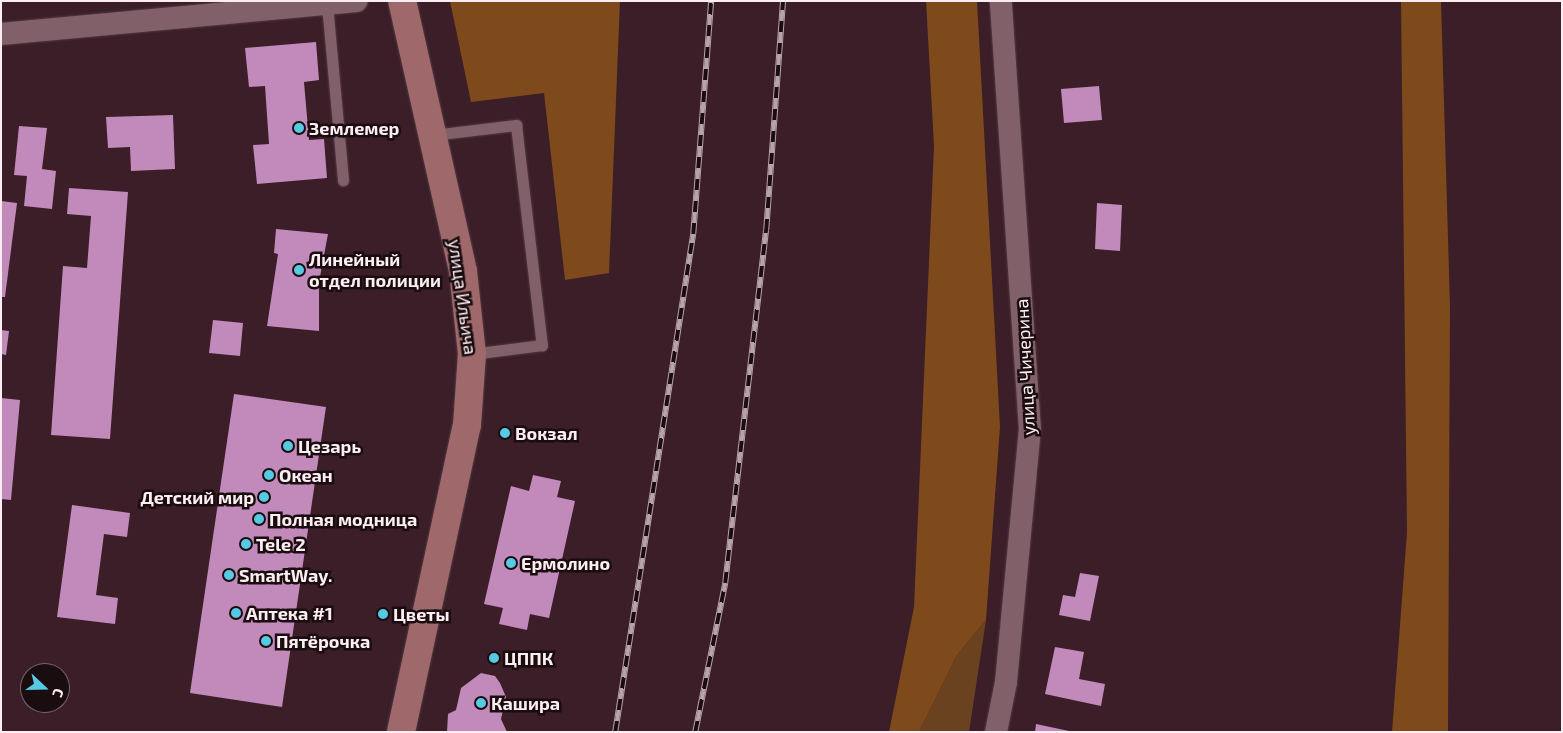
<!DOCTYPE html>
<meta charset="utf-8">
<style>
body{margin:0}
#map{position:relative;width:1563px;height:733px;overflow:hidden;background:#3b1e27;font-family:"Exo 2",sans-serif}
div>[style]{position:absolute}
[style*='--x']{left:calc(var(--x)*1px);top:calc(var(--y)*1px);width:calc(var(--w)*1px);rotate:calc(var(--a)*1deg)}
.green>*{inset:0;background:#6b4220}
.forest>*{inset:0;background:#7e4a1c}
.building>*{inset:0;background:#c28aba}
.roads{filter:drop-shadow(0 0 1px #523a42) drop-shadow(0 0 1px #523a42)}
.service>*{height:11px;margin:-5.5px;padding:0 5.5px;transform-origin:5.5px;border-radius:5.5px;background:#826069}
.minor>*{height:22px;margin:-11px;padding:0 11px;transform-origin:11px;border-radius:11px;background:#826069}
.secondary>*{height:28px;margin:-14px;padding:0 14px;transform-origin:14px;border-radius:14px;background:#9f686a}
.rail>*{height:5.5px;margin-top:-2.75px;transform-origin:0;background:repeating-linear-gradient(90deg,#1a0d10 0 11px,#b8a3aa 0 22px);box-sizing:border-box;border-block:1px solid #b8a3aa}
.dots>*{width:14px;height:14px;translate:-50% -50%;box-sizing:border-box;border:2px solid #1a0d10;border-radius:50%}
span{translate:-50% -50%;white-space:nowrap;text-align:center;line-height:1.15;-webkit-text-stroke:5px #1a0d10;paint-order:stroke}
.poi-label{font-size:18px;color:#feedf2;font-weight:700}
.left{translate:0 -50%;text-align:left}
.right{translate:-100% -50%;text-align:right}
.street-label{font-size:18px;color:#feedf2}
.frame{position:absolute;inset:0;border:2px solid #feedf2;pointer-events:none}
.north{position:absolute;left:20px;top:663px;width:50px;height:50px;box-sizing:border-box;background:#1a0d10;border:1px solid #75676a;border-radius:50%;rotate:111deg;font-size:14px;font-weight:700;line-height:20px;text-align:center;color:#feedf2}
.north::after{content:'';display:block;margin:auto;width:18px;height:22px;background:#58c9e3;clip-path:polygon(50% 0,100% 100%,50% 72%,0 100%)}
</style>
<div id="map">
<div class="green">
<div style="clip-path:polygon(986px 620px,969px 732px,919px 732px,957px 655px)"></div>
</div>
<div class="forest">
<div style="clip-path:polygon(450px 1px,620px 1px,609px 273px,565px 280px,544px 93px,471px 102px)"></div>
<div style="clip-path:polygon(926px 1px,977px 1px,1000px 427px,986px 620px,957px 655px,919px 732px,889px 732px,914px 607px,934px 146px)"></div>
<div style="clip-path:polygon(1401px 1px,1441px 1px,1450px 306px,1448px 732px,1392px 732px,1407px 532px)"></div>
</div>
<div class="building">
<div style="clip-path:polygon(316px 42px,319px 80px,304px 82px,309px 140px,324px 139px,327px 178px,257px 184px,253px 145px,269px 144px,265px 86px,249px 87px,245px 48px)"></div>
<div style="clip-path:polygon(1099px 86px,1102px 120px,1064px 123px,1061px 89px)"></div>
<div style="clip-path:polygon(173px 115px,175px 169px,131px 171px,130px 147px,108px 148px,106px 117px)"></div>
<div style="clip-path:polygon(19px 126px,47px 128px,42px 169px,56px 171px,52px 209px,24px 206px,27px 176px,14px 175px)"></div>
<div style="clip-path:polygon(69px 188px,128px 192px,110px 439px,51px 435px,63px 266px,87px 268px,91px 216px,67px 214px)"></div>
<div style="clip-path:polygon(1px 201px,17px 203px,5px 297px,1px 297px)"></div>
<div style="clip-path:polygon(1097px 203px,1122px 205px,1120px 251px,1095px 249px)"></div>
<div style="clip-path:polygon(276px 229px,328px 234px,319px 282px,319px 331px,267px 326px,278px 254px,274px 253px)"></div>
<div style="clip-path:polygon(213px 320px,243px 323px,240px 356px,209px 353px)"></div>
<div style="clip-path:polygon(1px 330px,9px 331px,6px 355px,1px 354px)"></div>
<div style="clip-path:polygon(234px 394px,326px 407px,282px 707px,190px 693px)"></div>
<div style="clip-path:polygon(1px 398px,20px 400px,11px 500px,1px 499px)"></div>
<div style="clip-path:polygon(533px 475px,561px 481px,557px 497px,575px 501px,549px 618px,530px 614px,527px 630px,499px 624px,503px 608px,484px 604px,511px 486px,529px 491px)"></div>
<div style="clip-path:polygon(72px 505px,130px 513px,127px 537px,104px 534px,96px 595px,118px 598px,115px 624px,57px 617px)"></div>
<div style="clip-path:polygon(1080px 573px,1099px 576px,1090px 621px,1059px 615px,1063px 595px,1075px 597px)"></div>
<div style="clip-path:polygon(1055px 647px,1084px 652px,1079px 679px,1105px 684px,1101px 706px,1045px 694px)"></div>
<div style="clip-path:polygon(481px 673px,495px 676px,500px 683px,506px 697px,501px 719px,507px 732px,447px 732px,448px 714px,456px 710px,461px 688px)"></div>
<div style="clip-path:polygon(1036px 724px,1069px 731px,1069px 732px,1035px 732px)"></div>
</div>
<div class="roads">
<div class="service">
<div style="--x:327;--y:4;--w:177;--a:84.8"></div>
<div style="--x:433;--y:135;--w:84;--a:-6.9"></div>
<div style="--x:516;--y:125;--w:222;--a:83.3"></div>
<div style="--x:542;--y:345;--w:71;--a:172.7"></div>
</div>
<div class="minor">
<div style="--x:1;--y:34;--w:357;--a:-5.3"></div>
<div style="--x:996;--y:732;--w:51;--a:-78.7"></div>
<div style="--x:1006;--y:682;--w:253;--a:-84.6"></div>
<div style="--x:1030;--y:430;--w:430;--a:-93.9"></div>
</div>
<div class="secondary">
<div style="--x:401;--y:732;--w:314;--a:-77.9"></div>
<div style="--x:467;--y:425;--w:71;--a:-86"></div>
<div style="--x:472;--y:354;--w:83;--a:-96.2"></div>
<div style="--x:463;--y:271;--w:277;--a:-102.7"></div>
</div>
</div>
<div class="rail">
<div style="--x:615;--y:732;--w:504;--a:-81.1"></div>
<div style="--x:693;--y:234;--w:234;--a:-85.6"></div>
<div style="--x:695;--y:732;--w:152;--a:-78.6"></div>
<div style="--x:725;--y:583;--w:355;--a:-83.4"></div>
<div style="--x:766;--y:230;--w:230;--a:-85.8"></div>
</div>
<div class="dots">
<div style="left:299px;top:128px;background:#58c9e3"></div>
<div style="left:299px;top:270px;background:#58c9e3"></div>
<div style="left:505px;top:433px;background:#58c9e3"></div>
<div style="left:288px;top:446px;background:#58c9e3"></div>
<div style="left:269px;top:475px;background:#58c9e3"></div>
<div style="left:264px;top:497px;background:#58c9e3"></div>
<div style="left:259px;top:519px;background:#58c9e3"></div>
<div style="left:246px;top:544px;background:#58c9e3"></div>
<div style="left:511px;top:563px;background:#58c9e3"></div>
<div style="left:229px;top:575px;background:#58c9e3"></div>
<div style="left:236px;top:613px;background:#58c9e3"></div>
<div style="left:383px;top:614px;background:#58c9e3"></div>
<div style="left:266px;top:641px;background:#58c9e3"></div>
<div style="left:494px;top:658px;background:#58c9e3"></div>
<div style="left:481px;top:703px;background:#58c9e3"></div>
</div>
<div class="poi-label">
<span class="left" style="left:309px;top:128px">Землемер</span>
<span class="left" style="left:309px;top:270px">Линейный<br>отдел полиции</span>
<span class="left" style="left:515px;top:433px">Вокзал</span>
<span class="left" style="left:298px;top:446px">Цезарь</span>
<span class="left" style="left:279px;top:475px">Океан</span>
<span class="right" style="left:254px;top:497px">Детский мир</span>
<span class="left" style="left:269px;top:519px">Полная модница</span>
<span class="left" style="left:256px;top:544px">Tele 2</span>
<span class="left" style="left:521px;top:563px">Ермолино</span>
<span class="left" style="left:239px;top:575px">SmartWay.</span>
<span class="left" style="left:246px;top:613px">Аптека #1</span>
<span class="left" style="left:393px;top:614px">Цветы</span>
<span class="left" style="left:276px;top:641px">Пятёрочка</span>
<span class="left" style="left:504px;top:658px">ЦППК</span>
<span class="left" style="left:491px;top:703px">Кашира</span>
</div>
<div class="street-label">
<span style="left:463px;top:297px;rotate:82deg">улица Ильича</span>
<span style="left:1025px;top:367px;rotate:-93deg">улица Чичерина</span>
</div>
<div class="frame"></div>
<div class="north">С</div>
</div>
